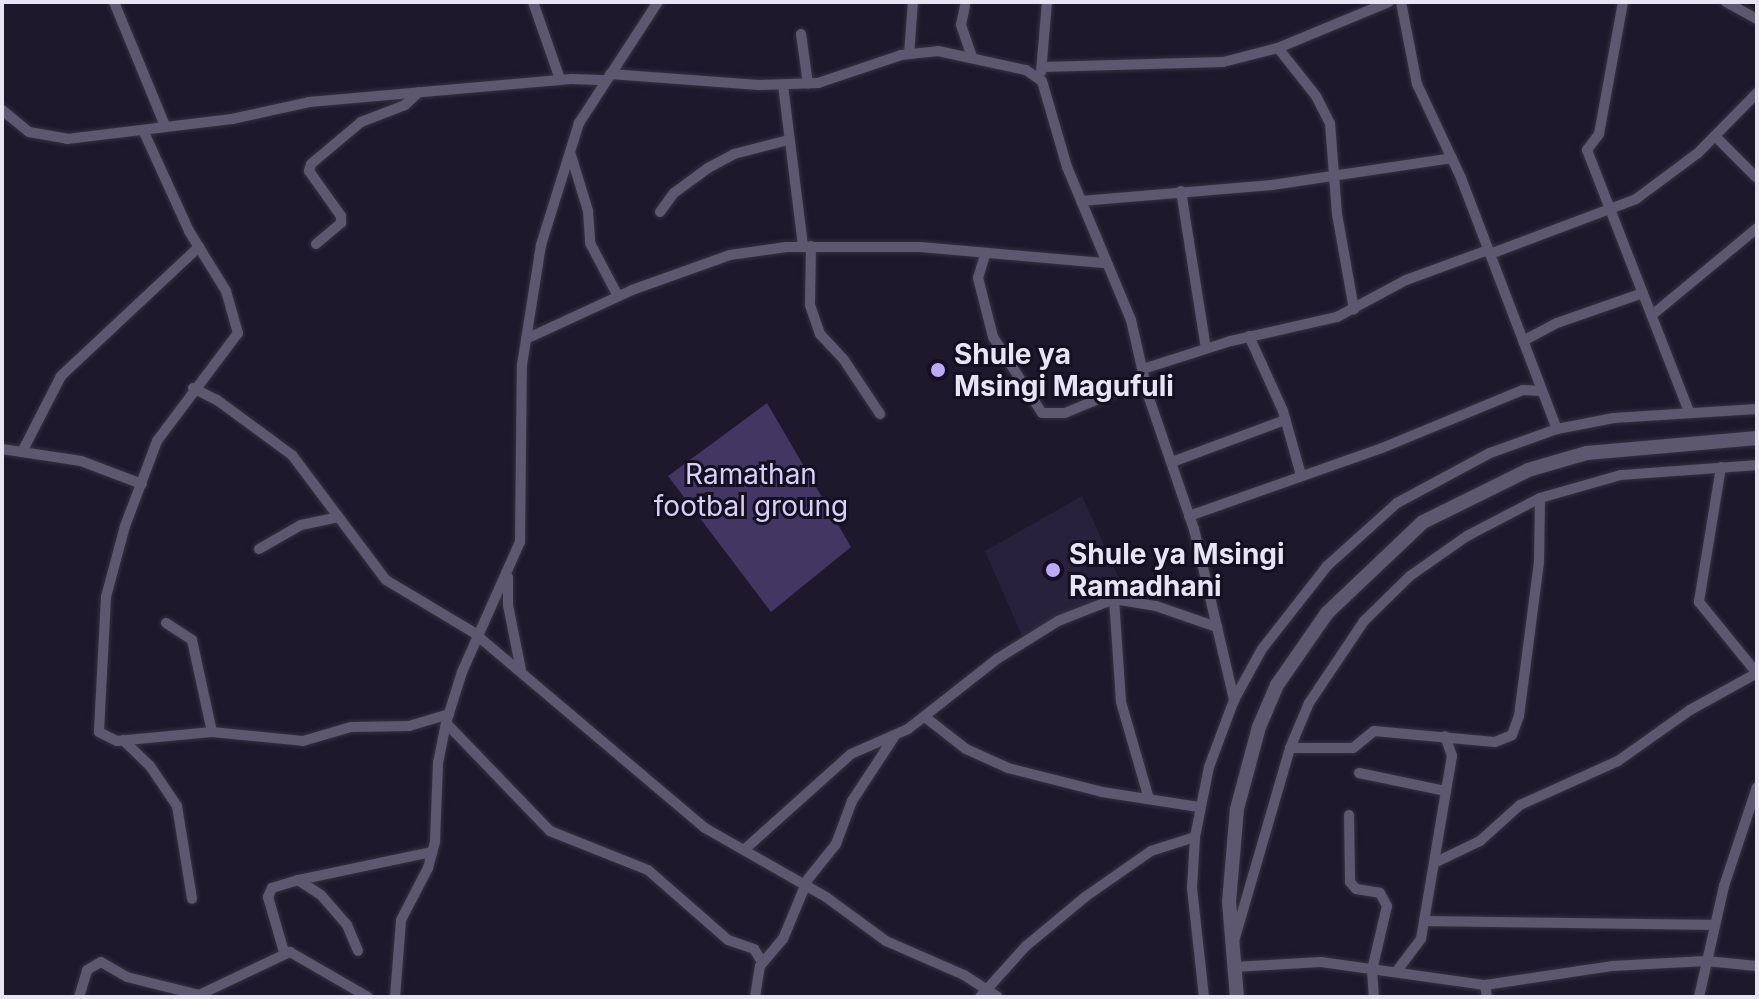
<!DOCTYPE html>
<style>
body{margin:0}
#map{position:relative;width:1759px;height:999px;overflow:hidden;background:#1d182c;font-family:Inter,sans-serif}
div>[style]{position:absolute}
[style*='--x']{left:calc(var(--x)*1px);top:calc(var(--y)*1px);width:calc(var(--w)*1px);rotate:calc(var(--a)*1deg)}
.built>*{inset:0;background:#27213b}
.green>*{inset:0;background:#423663}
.roads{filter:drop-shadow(0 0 2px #353141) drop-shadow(0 0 2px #353141)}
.street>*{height:10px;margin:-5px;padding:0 5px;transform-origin:5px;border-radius:5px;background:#5d5870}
.secondary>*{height:14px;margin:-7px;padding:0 7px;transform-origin:7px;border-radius:7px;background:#5d5870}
.dots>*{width:22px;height:22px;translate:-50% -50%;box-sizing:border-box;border:4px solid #140f22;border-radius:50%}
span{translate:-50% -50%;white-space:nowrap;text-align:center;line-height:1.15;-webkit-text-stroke:6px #140f22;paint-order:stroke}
.poi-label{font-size:28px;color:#e7e5f3;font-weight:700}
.left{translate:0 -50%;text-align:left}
.park-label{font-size:28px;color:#d7d0f5}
.frame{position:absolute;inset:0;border:4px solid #e7e5f3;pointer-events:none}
</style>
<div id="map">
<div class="built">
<div style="clip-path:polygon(1082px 496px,1123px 587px,1025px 643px,985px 551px)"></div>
</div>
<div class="green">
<div style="clip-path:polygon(767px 403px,851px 547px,771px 612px,668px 476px)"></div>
</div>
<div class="roads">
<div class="street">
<div style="--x:114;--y:2;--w:134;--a:67.6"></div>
<div style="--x:533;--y:2;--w:82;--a:70.7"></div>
<div style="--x:1401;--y:2;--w:84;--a:79"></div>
<div style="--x:1417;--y:84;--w:104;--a:64.9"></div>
<div style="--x:1461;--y:178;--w:269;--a:69.1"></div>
<div style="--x:1623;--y:2;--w:134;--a:100.3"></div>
<div style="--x:1599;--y:134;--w:20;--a:127"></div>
<div style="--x:1587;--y:150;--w:280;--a:68.7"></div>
<div style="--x:1726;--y:2;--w:35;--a:29"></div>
<div style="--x:965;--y:6;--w:19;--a:102"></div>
<div style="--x:961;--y:25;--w:34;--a:71"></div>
<div style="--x:801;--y:34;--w:50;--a:82"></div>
<div style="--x:1278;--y:48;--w:61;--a:51.6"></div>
<div style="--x:1316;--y:96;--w:30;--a:63"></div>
<div style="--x:1330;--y:123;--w:91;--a:85.6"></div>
<div style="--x:1337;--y:214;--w:97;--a:79.9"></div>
<div style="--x:909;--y:54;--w:52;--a:-85.6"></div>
<div style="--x:1042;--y:67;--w:181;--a:-1.6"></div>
<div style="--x:1223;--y:62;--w:57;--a:-14.3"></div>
<div style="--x:1278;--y:48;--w:120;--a:-22.5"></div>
<div style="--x:1041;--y:72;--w:70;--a:-85.1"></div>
<div style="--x:610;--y:74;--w:149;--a:4.2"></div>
<div style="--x:759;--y:85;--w:59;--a:-1.9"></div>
<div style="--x:818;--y:83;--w:88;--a:-18.6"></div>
<div style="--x:901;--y:55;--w:37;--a:-6"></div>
<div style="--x:938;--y:51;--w:90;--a:12.2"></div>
<div style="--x:1026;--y:70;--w:19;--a:35"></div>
<div style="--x:1042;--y:81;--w:90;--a:73.8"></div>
<div style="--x:1067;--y:167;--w:166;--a:67.3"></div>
<div style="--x:1131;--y:320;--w:77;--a:77.2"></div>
<div style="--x:1148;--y:395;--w:142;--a:71.1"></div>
<div style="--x:1194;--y:529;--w:176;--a:76.8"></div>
<div style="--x:783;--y:85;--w:162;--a:82.9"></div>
<div style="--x:2;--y:110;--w:35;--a:39"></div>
<div style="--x:29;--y:132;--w:39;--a:10"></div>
<div style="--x:67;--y:139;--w:166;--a:-6.9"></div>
<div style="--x:232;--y:119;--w:79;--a:-12.4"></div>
<div style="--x:309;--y:102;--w:263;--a:-5"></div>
<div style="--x:571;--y:79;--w:35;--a:2"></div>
<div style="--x:143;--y:130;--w:111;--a:65.5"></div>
<div style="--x:189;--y:231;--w:70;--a:58.3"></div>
<div style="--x:226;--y:291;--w:44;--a:74.1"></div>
<div style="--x:238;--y:333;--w:135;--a:126.9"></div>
<div style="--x:157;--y:441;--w:91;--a:110.6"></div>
<div style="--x:125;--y:526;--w:73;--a:105"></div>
<div style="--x:106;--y:597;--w:135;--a:93"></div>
<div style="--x:99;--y:732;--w:20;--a:27"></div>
<div style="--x:117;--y:741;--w:95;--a:-5.4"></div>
<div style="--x:212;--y:732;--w:91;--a:5.6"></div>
<div style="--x:303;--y:741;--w:50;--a:-16.3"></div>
<div style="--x:351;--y:727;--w:58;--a:-1"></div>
<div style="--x:409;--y:726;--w:42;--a:-16.7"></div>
<div style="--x:1715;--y:136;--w:59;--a:45"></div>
<div style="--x:570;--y:152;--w:62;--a:73"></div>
<div style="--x:588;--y:211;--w:32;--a:86"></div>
<div style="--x:590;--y:243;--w:60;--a:62.2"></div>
<div style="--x:1181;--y:191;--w:159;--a:81"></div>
<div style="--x:1081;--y:201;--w:192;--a:-4.8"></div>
<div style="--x:1272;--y:185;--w:182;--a:-8.5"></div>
<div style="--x:660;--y:212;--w:24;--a:-54"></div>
<div style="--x:674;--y:193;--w:42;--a:-36.3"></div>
<div style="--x:708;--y:168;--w:30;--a:-28"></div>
<div style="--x:734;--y:154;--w:56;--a:-14.5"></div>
<div style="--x:316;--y:244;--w:33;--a:-40"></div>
<div style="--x:341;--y:223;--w:7;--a:-90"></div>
<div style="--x:341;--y:216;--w:55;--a:-125.4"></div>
<div style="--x:309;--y:171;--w:7;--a:-74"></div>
<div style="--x:311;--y:164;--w:65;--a:-40"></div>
<div style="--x:361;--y:122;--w:47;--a:-21.1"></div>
<div style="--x:405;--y:105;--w:19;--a:-43"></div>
<div style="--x:811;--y:246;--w:59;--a:91"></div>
<div style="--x:810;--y:305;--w:31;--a:71"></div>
<div style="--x:820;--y:334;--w:35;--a:47"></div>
<div style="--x:844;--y:360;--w:65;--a:56.3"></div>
<div style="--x:1490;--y:254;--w:156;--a:-20.6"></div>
<div style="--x:1636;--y:199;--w:77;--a:-36.6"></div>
<div style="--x:1698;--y:153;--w:84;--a:-45.5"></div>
<div style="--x:985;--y:255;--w:24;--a:107"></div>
<div style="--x:978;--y:278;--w:61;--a:75.7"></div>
<div style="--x:993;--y:337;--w:90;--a:57.2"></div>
<div style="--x:1042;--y:413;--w:23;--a:0"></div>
<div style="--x:1065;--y:413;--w:86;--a:-22.7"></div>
<div style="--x:1652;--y:315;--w:136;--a:-39.6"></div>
<div style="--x:1249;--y:336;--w:82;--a:65.6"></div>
<div style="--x:1283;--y:411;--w:66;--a:74.3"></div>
<div style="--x:526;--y:339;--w:117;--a:-24.8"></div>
<div style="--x:632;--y:290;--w:104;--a:-19.7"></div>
<div style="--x:730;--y:255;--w:57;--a:-8.1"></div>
<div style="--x:786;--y:247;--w:134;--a:0"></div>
<div style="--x:920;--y:247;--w:184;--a:5"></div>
<div style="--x:1523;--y:341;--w:38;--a:-28"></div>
<div style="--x:1557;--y:323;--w:91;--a:-19.2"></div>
<div style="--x:1143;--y:369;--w:92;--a:-17.7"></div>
<div style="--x:1231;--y:341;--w:109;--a:-12.8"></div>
<div style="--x:1337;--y:317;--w:78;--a:-28.2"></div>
<div style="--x:1406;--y:280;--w:87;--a:-20.1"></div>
<div style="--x:193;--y:388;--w:27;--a:27"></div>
<div style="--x:217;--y:400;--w:93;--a:36.3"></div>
<div style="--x:292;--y:455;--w:156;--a:53.1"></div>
<div style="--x:386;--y:580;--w:101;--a:30.9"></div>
<div style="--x:473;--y:632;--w:304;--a:40.2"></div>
<div style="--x:705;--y:828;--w:139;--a:29.7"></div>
<div style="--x:826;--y:897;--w:74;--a:36.3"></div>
<div style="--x:886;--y:941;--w:85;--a:23.6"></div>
<div style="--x:964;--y:975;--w:40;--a:32.9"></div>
<div style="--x:2;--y:449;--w:80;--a:8.6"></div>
<div style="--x:81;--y:461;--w:65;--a:20.7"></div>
<div style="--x:22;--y:452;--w:85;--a:-62.8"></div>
<div style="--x:61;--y:376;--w:189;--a:-43.1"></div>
<div style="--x:1172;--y:462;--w:121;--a:-20.4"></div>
<div style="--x:1721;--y:467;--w:137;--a:99.3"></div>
<div style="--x:1699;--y:602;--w:92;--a:50.8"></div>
<div style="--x:1189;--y:516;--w:205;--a:-19.4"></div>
<div style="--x:1382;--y:448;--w:152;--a:-22.4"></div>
<div style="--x:1523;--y:390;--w:19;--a:3"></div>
<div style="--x:259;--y:549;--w:48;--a:-29.7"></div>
<div style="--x:301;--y:525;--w:38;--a:-12"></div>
<div style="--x:508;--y:577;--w:28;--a:90"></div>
<div style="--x:508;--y:605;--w:66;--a:78.7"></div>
<div style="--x:1114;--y:599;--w:103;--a:86.1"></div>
<div style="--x:1121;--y:702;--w:101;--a:73.9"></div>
<div style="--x:166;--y:623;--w:31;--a:33"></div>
<div style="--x:192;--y:640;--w:94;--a:77.7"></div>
<div style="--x:925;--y:717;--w:52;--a:38"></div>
<div style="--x:966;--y:749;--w:46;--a:24.3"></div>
<div style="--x:1008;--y:768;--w:97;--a:14.3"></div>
<div style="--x:1102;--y:792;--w:98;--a:8.8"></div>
<div style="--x:446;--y:723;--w:150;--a:46.1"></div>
<div style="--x:550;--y:831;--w:105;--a:21.7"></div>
<div style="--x:648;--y:870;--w:106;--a:41.2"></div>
<div style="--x:728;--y:940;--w:28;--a:19"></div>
<div style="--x:754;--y:949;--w:15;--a:58"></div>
<div style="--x:123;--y:740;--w:37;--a:44"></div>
<div style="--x:150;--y:766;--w:48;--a:56"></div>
<div style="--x:177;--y:806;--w:94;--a:80.8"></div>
<div style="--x:1290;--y:748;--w:63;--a:0"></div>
<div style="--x:1353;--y:748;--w:27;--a:-39"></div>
<div style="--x:1374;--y:731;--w:121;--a:5.2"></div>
<div style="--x:1495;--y:742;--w:18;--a:-22"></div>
<div style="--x:1512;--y:735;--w:20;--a:-70"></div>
<div style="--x:1519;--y:716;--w:155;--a:-82.6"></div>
<div style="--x:1539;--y:562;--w:64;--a:-89.1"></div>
<div style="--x:1359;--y:773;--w:89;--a:11.7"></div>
<div style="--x:1349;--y:815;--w:67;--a:89.1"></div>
<div style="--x:1350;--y:882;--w:9;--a:49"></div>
<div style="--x:1356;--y:889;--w:24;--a:9"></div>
<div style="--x:1380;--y:893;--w:15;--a:62"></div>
<div style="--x:1387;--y:906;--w:66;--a:103.2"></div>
<div style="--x:1372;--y:970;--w:27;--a:86"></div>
<div style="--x:745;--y:849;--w:142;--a:-41.9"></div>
<div style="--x:851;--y:754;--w:62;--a:-23.7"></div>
<div style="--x:908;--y:729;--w:113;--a:-38.2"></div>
<div style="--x:997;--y:659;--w:72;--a:-31.9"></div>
<div style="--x:1058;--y:621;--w:60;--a:-21.4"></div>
<div style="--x:1114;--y:599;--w:43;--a:9.5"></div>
<div style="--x:1156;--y:606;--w:65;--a:19"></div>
<div style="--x:1434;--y:863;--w:51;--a:-25.6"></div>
<div style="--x:1480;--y:841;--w:54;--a:-42"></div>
<div style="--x:1520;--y:805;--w:107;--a:-24.2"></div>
<div style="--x:1618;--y:761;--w:88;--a:-35.3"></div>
<div style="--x:1690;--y:710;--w:77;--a:-28.9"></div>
<div style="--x:298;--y:880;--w:137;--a:-11.8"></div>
<div style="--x:1425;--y:921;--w:289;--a:0.8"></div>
<div style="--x:1234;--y:941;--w:201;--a:-73.8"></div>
<div style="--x:1290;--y:748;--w:49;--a:-67.1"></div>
<div style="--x:1309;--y:703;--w:99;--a:-56.1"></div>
<div style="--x:1364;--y:621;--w:64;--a:-44.4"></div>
<div style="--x:1410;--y:576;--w:70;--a:-35.1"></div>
<div style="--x:1467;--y:536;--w:82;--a:-27.5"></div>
<div style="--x:1540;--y:498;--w:84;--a:-15.9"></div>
<div style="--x:1621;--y:475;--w:136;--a:-4.2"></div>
<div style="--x:284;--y:952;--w:57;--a:-106.2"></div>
<div style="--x:268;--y:897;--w:10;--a:-66"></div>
<div style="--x:272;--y:888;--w:27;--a:-17"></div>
<div style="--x:298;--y:880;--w:27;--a:33"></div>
<div style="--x:321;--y:895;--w:40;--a:49"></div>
<div style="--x:347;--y:925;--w:28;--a:67"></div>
<div style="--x:1234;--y:967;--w:87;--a:-3.3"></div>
<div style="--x:1321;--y:962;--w:166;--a:8"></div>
<div style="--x:1485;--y:985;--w:128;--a:-8.5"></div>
<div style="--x:1612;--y:966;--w:94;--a:-3"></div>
<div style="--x:1706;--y:961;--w:51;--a:5.6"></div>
<div style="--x:1396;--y:972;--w:41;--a:-52.9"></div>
<div style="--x:1421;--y:939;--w:186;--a:-80.4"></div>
<div style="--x:1452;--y:756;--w:21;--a:-109"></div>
<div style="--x:1485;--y:985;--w:12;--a:81"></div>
<div style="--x:79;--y:997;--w:28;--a:-73"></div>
<div style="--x:87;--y:970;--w:16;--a:-30"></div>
<div style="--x:101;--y:962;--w:30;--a:30"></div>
<div style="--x:127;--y:977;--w:74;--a:14"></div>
<div style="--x:199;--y:995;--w:101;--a:-25.3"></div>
<div style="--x:290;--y:952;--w:90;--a:30"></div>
<div style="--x:395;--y:997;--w:77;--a:-85.5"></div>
<div style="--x:401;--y:920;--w:59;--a:-62.6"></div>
<div style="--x:428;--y:868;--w:28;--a:-75"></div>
<div style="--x:435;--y:841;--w:78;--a:-87.8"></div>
<div style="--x:438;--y:763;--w:41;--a:-78.7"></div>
<div style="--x:446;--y:723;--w:53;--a:-72.6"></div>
<div style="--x:462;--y:672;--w:142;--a:-66"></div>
<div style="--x:520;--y:542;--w:177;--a:-89.4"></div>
<div style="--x:522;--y:365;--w:121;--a:-81"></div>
<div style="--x:541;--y:245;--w:128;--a:-72.7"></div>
<div style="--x:579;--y:123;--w:145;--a:-56.9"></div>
<div style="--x:755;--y:997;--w:31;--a:-81"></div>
<div style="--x:760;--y:966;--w:35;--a:-50"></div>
<div style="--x:783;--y:939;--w:65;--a:-67.4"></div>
<div style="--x:808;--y:879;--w:45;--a:-51.3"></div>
<div style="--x:836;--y:844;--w:46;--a:-69.6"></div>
<div style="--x:852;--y:801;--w:77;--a:-56.7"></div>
<div style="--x:980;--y:997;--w:69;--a:-48"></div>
<div style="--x:1026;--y:946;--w:77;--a:-39.7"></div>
<div style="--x:1085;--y:897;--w:80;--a:-34.9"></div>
<div style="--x:1151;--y:851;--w:46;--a:-17.7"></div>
<div style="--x:1204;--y:997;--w:110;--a:-96.3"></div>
<div style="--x:1192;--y:888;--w:51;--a:-86.6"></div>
<div style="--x:1195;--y:837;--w:71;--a:-78.7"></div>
<div style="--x:1209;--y:767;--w:72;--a:-69.5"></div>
<div style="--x:1234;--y:700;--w:58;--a:-61.2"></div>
<div style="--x:1262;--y:649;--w:105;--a:-51.9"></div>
<div style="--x:1327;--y:566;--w:94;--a:-42"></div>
<div style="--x:1397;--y:503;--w:106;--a:-28.3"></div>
<div style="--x:1490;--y:453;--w:71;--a:-19.7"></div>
<div style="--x:1557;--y:429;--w:58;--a:-10.9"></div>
<div style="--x:1614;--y:418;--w:143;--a:-3.6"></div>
<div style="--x:1699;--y:997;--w:114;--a:-77.3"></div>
<div style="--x:1724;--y:886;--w:104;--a:-71.6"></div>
</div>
<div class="secondary">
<div style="--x:1237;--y:997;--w:95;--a:-94.8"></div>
<div style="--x:1229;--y:902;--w:93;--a:-85.1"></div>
<div style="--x:1237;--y:809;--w:85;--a:-75"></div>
<div style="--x:1259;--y:727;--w:46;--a:-66.8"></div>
<div style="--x:1277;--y:685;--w:88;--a:-55.2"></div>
<div style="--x:1327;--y:613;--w:132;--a:-43.5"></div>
<div style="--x:1423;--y:522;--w:117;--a:-26.3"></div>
<div style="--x:1528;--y:470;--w:61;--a:-16.1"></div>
<div style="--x:1587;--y:453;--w:171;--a:-5"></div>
</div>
</div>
<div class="dots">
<div style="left:938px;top:370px;background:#bbaaf6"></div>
<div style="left:1053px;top:570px;background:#bbaaf6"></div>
</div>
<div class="poi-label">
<span class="left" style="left:954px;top:370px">Shule ya<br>Msingi Magufuli</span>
<span class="left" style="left:1069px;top:570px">Shule ya Msingi<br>Ramadhani</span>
</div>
<div class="park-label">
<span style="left:751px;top:490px">Ramathan<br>footbal groung</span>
</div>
<div class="frame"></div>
</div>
